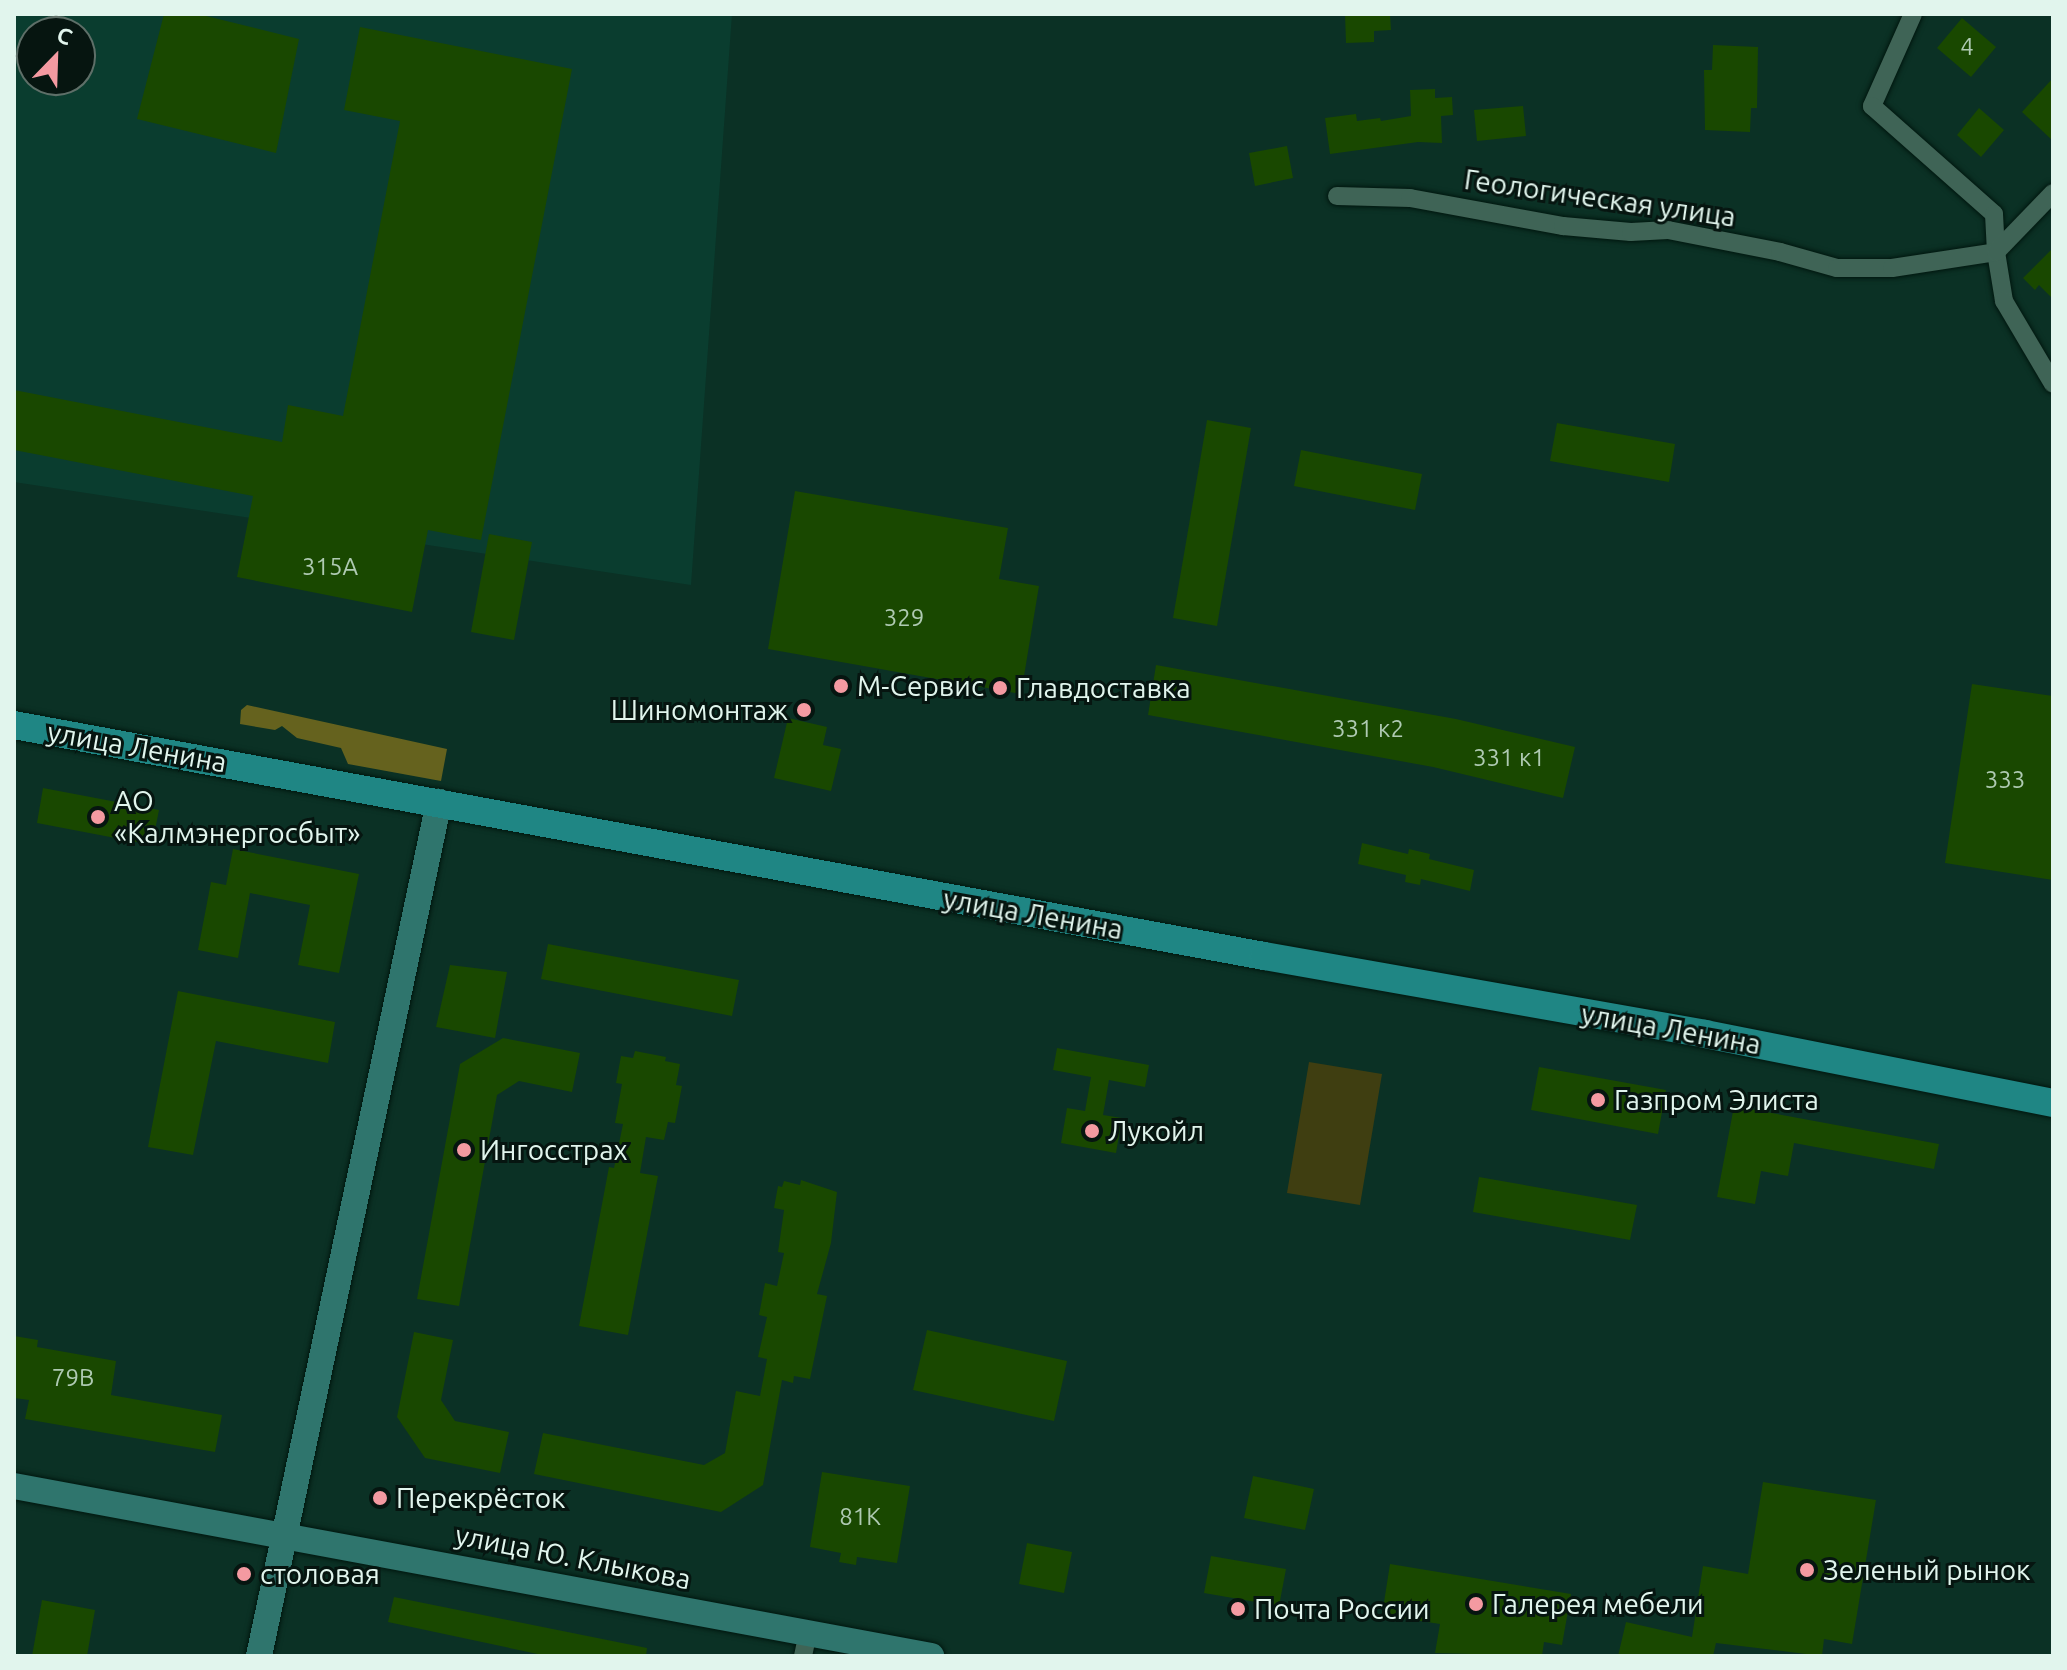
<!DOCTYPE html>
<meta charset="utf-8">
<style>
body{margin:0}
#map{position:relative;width:2067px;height:1670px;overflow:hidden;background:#0b3125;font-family:Ubuntu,sans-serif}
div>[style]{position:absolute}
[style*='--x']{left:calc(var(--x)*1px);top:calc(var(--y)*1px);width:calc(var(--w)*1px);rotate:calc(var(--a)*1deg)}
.built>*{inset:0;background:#0a3d2f}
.green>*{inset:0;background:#3f3e11}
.forest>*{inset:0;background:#65621e}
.building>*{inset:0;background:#194800}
.roads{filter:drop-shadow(0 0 2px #00170f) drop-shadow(0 0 2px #00170f)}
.minor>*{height:18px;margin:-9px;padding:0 9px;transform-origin:9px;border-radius:9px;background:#3f6456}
.secondary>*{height:26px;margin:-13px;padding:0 13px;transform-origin:13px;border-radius:13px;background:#2f756d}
.primary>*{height:28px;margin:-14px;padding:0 14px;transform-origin:14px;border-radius:14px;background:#1f8684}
.dots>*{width:22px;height:22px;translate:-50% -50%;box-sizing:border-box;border:4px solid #061510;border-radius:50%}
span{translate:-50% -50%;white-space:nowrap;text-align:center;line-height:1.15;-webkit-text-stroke:6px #061510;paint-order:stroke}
.number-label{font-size:24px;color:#afcab2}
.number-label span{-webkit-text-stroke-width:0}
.street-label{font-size:28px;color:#e1f5ed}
.poi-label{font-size:28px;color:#e1f5ed}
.left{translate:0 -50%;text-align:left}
.right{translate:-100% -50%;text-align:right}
.frame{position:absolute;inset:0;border:16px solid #e1f5ed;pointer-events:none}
.north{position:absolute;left:16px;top:16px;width:80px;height:80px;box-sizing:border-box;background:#061510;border:2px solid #5e6f68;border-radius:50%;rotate:23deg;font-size:22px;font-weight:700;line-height:32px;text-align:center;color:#e1f5ed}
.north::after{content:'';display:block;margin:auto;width:28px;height:36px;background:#f49aa1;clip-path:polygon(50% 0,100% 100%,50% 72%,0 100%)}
</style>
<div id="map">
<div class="built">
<div style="clip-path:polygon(evenodd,14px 14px,732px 14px,691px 585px,14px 482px,14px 14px,32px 32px,80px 32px,80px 80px,32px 80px,32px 32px)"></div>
</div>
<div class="green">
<div style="clip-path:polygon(1309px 1062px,1382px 1074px,1360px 1205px,1287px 1193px)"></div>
</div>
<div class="forest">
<div style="clip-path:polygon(247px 705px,447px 749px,441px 781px,348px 764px,341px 748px,297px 738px,282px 726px,275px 730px,240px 724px,241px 710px)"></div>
</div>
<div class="building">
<div style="clip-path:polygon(164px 14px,198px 14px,299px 39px,276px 153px,137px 119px)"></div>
<div style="clip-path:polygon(1345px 14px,1390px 14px,1391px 30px,1374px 31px,1374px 42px,1346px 43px)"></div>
<div style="clip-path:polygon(1962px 18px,1996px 47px,1971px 77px,1937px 48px)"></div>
<div style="clip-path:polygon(360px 27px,572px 69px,481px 540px,428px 530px,412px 612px,237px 577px,253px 496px,14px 450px,14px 390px,282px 442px,288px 405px,343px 416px,400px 121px,344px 110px)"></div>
<div style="clip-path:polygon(1713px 45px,1758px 47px,1757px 108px,1751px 108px,1750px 132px,1705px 130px,1704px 70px,1712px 70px)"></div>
<div style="clip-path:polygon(2053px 78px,2053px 141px,2022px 112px)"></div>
<div style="clip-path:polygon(1435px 89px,1435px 98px,1452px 97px,1453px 115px,1441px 116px,1442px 143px,1418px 142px,1330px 154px,1325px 118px,1356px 114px,1357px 121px,1380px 118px,1381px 121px,1411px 116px,1410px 90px)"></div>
<div style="clip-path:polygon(1523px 106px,1526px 136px,1477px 141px,1474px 110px)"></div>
<div style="clip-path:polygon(1979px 108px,2004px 130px,1981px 157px,1957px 135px)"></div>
<div style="clip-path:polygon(1287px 146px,1293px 178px,1255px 186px,1249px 153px)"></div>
<div style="clip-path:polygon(2053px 248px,2053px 299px,2039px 285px,2035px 290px,2023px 278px)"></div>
<div style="clip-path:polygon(1207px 420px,1251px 428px,1217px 626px,1173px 618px)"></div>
<div style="clip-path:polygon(1557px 423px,1675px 444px,1669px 482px,1550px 461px)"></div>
<div style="clip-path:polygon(1301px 450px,1422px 474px,1415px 510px,1294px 486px)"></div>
<div style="clip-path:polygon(795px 491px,1008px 528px,999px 579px,1039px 586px,1021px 694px,768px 649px)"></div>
<div style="clip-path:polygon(489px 534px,532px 542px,514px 640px,471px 632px)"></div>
<div style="clip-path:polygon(1156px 665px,1456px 719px,1575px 747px,1563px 798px,1433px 767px,1148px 715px)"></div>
<div style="clip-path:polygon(1972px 684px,2053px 696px,2053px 880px,1945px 863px)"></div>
<div style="clip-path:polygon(788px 718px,827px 727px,823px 745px,841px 749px,831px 791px,774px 778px)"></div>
<div style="clip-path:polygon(43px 788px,159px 810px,152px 845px,37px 823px)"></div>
<div style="clip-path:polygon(1362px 843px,1408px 854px,1409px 849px,1430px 854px,1429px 859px,1474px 870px,1470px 891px,1421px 879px,1420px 885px,1405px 882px,1406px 875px,1358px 864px)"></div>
<div style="clip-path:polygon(233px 849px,359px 874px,339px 973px,298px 965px,310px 905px,250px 893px,238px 958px,198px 950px,211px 882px,226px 885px)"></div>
<div style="clip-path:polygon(548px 944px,739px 980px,732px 1016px,541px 979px)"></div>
<div style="clip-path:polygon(450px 965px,507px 972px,495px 1038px,436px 1027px)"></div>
<div style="clip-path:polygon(178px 991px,335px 1022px,328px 1063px,216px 1041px,193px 1155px,148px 1147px)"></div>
<div style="clip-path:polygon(503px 1038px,580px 1053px,572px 1092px,519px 1081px,497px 1095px,459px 1306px,417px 1299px,460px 1064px)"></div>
<div style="clip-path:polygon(1057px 1048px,1149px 1065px,1145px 1087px,1109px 1080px,1103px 1115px,1122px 1118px,1116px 1153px,1061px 1143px,1067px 1108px,1085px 1111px,1091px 1077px,1053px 1070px)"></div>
<div style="clip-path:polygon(635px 1051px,666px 1057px,665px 1061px,680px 1064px,676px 1085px,682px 1086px,675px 1123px,668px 1122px,664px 1140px,646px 1137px,640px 1173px,658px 1176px,628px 1335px,579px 1326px,609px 1167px,614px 1168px,623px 1124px,615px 1123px,622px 1084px,616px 1083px,621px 1056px,633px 1058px)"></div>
<div style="clip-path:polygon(1539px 1067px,1666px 1090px,1658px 1134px,1531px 1110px)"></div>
<div style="clip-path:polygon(1734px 1106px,1939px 1144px,1934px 1169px,1794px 1143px,1788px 1176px,1761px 1171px,1755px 1204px,1717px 1197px)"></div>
<div style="clip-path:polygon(1479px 1177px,1637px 1205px,1630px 1240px,1473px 1212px)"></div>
<div style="clip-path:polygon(801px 1180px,837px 1192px,831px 1243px,817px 1294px,827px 1296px,810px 1379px,794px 1376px,793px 1383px,782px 1380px,763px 1485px,721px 1512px,534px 1474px,543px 1433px,704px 1465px,725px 1453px,736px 1391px,760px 1396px,767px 1359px,758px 1357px,767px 1317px,759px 1315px,765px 1283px,777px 1286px,784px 1253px,778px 1252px,784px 1210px,774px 1208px,778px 1186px,782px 1187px,784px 1181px,800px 1185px)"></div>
<div style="clip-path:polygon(927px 1330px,1067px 1361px,1054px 1421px,913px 1390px)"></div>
<div style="clip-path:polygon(414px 1332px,453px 1340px,441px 1400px,455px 1421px,509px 1432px,500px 1473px,425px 1458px,397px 1417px)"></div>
<div style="clip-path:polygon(14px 1336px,38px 1340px,37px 1347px,116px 1361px,111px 1395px,222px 1415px,215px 1452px,25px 1419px,29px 1400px,14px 1398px)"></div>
<div style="clip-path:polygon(822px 1472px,910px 1486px,897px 1563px,857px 1557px,856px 1565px,839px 1562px,841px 1553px,810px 1547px)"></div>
<div style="clip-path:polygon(1253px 1476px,1314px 1489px,1305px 1530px,1244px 1518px)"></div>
<div style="clip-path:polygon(1763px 1482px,1876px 1500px,1852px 1644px,1824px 1639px,1822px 1656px,1716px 1643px,1713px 1656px,1618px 1656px,1626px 1622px,1692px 1637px,1703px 1566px,1748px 1574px)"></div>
<div style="clip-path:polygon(1027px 1543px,1072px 1552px,1064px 1593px,1019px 1584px)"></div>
<div style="clip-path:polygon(1211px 1556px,1286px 1569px,1279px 1606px,1204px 1593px)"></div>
<div style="clip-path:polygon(1390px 1564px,1571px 1594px,1562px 1645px,1544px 1642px,1542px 1656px,1435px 1653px,1440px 1624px,1382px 1615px)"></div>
<div style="clip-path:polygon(394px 1597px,647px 1648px,646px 1656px,547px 1656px,388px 1622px)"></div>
<div style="clip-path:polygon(42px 1600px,95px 1610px,87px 1656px,32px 1656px)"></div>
</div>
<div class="roads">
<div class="minor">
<div style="--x:1913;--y:14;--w:101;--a:114"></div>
<div style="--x:1872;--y:106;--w:163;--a:41.5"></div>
<div style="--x:1994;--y:214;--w:38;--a:87"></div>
<div style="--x:1996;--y:252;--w:50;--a:80.7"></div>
<div style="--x:2004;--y:301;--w:96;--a:59.4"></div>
<div style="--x:1337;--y:196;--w:73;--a:1.6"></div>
<div style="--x:1410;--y:198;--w:156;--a:10.4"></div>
<div style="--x:1563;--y:226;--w:68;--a:5"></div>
<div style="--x:1631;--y:232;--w:37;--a:-3"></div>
<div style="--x:1668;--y:230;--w:114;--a:11.1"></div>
<div style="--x:1780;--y:252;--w:59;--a:15.7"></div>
<div style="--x:1837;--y:268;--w:55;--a:0"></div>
<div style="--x:1892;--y:268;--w:105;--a:-8.7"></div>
<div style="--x:1996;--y:252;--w:82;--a:-46"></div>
<div style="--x:803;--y:1656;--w:24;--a:-78"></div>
</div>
<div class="secondary">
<div style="--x:14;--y:1486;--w:933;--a:10.5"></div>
<div style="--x:259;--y:1656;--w:873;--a:-78.1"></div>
</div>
<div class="primary">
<div style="--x:14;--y:725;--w:1271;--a:10.47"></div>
<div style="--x:1264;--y:956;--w:448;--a:10"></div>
<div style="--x:1705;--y:1034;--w:355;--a:11.2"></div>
</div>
</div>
<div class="dots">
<div style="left:841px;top:686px;background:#f49aa1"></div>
<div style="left:1000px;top:688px;background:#f49aa1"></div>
<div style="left:804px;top:710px;background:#f49aa1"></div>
<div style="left:98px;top:817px;background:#f49aa1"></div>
<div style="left:1598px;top:1100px;background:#f49aa1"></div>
<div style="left:1092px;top:1131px;background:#f49aa1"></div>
<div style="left:464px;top:1150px;background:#f49aa1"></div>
<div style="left:380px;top:1498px;background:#f49aa1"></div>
<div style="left:1807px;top:1570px;background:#f49aa1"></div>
<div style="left:244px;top:1574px;background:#f49aa1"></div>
<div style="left:1476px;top:1604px;background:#f49aa1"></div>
<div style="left:1238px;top:1609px;background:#f49aa1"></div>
</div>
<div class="number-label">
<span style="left:1967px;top:47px">4</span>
<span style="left:330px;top:567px">315А</span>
<span style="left:904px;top:618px">329</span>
<span style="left:1368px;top:729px">331 к2</span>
<span style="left:1509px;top:758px">331 к1</span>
<span style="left:2005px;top:780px">333</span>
<span style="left:73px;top:1378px">79В</span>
<span style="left:860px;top:1517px">81К</span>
</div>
<div class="street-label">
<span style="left:1600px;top:198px;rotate:8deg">Геологическая улица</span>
<span style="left:137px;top:747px;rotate:10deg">улица Ленина</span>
<span style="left:1033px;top:914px;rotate:10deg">улица Ленина</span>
<span style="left:1671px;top:1029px;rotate:10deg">улица Ленина</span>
<span style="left:573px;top:1557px;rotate:11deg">улица Ю. Клыкова</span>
</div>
<div class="poi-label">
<span class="left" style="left:857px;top:686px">М-Сервис</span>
<span class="left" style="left:1016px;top:688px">Главдоставка</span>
<span class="right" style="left:788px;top:710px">Шиномонтаж</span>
<span class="left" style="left:114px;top:817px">АО<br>«Калмэнергосбыт»</span>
<span class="left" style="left:1614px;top:1100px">Газпром Элиста</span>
<span class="left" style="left:1108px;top:1131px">Лукойл</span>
<span class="left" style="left:480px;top:1150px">Ингосстрах</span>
<span class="left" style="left:396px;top:1498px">Перекрёсток</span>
<span class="left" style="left:1823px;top:1570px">Зеленый рынок</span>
<span class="left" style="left:260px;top:1574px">столовая</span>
<span class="left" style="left:1492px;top:1604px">Галерея мебели</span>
<span class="left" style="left:1254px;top:1609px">Почта России</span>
</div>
<div class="frame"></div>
<div class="north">С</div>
</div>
